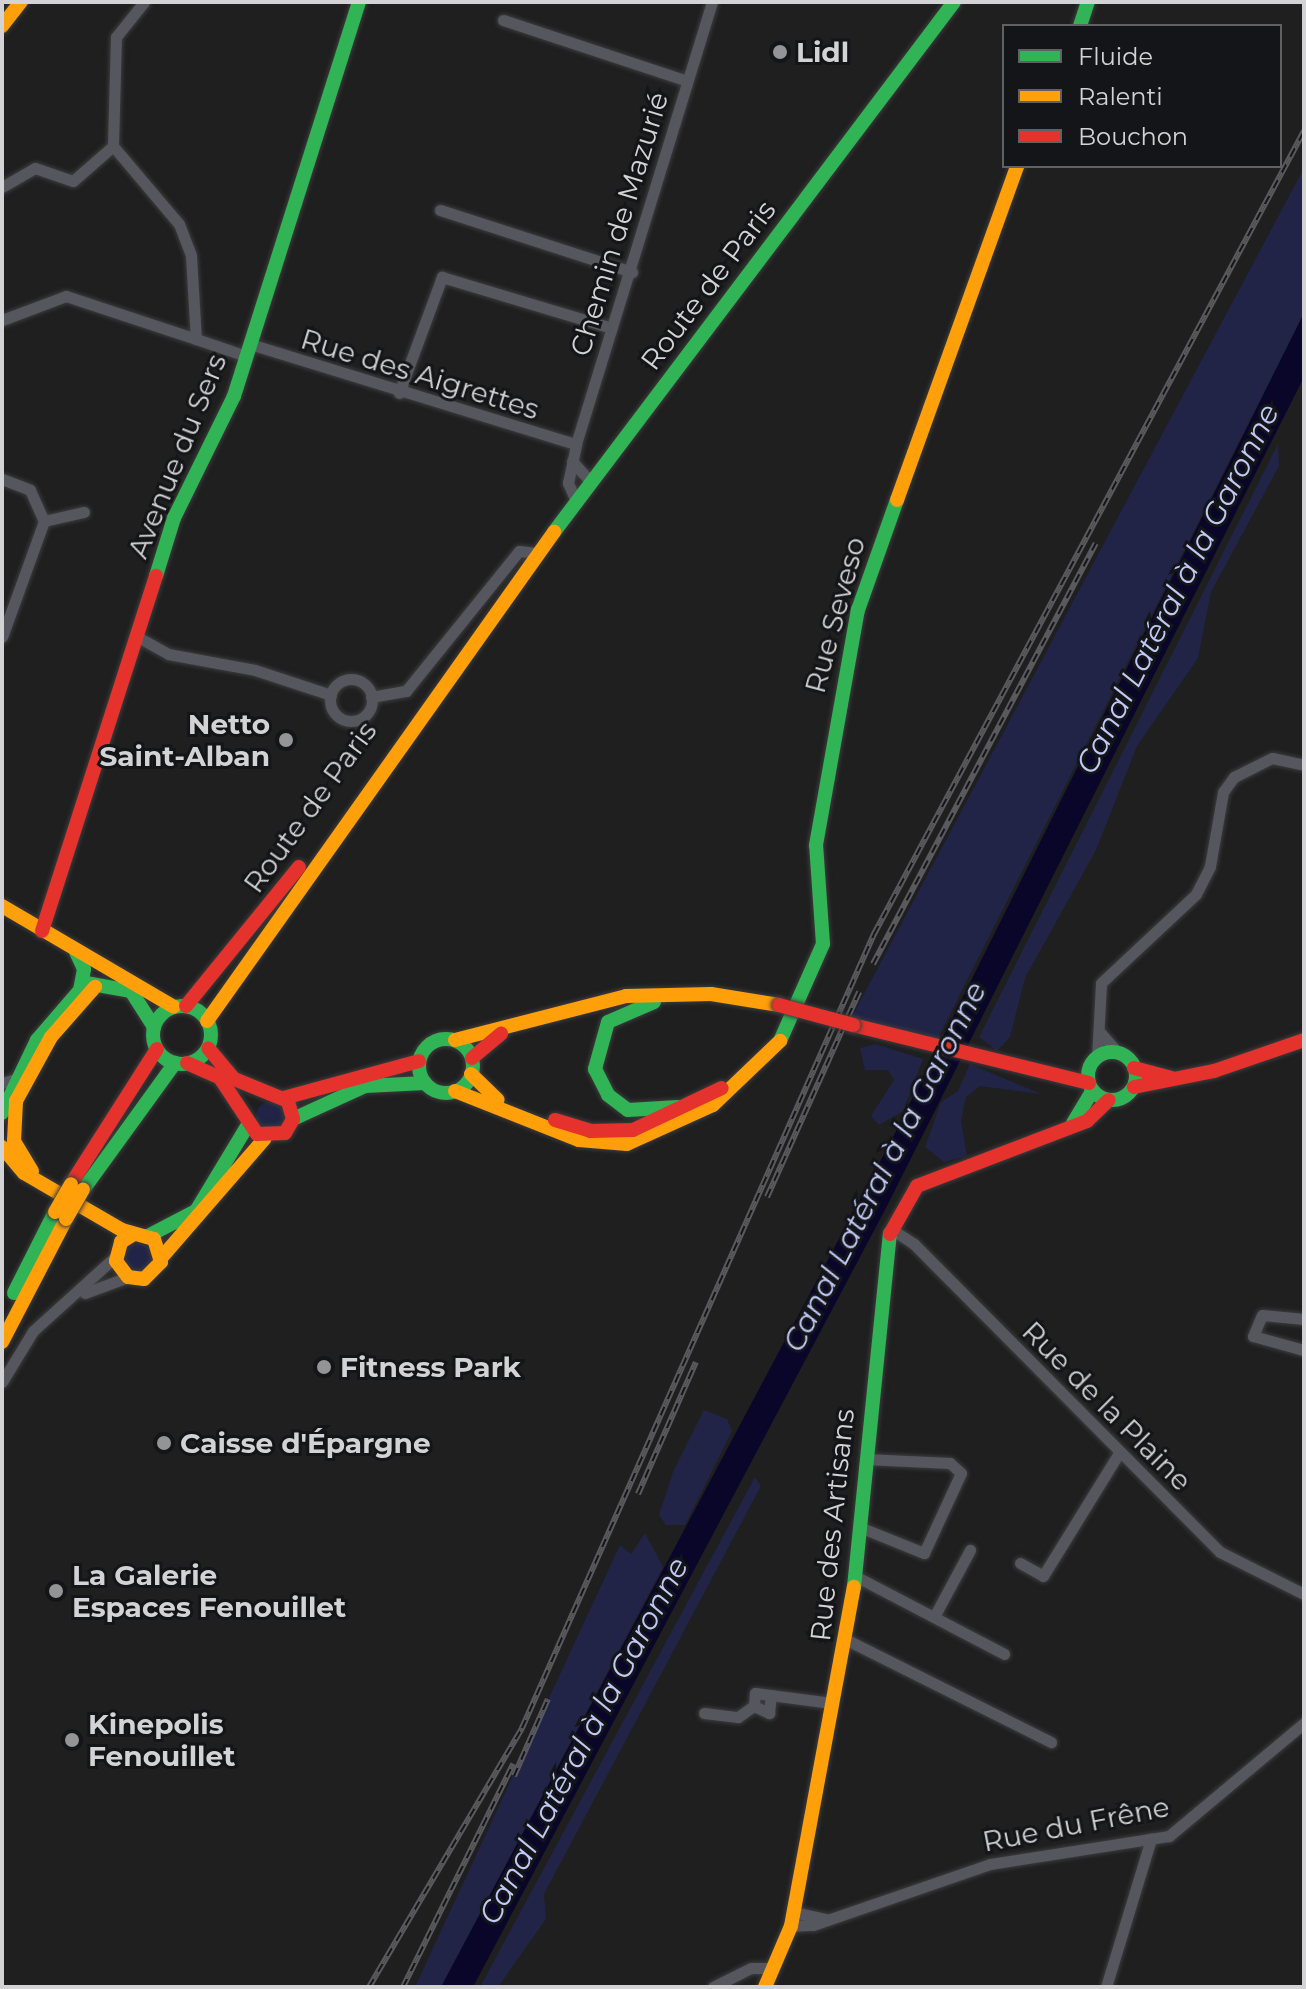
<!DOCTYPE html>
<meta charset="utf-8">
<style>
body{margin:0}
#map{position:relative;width:1306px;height:1989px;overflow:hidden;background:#1f1f20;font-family:Montserrat,sans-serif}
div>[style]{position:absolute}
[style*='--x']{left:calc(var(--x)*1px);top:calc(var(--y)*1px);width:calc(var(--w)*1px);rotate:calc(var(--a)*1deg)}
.green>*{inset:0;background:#212447}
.round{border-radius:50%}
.water>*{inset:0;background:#09062a}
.roads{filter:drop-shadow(0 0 2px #3c3c3d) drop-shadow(0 0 2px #3c3c3d)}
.street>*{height:11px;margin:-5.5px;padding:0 5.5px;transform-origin:5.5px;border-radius:5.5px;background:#56575e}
.street>.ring{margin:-5.5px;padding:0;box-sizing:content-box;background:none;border:11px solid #56575e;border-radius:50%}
.fast>*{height:14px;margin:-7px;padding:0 7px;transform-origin:7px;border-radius:7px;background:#30b455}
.fast>.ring{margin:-7px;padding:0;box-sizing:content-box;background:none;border:14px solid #30b455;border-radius:50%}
.slow>*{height:14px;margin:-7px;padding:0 7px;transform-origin:7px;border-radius:7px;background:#ff9f0a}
.jam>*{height:14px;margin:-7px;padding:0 7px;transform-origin:7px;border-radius:7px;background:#e5322d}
.rail>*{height:6px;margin-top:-3px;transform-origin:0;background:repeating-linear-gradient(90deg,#141518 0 9px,#5a5a5e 0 18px);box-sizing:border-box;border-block:2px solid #5a5a5e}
.bridges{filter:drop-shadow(0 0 2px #3c3c3d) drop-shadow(0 0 2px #3c3c3d)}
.slow-bridge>*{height:14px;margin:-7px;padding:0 7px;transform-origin:7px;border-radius:7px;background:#ff9f0a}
.jam-bridge>*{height:14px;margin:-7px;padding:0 7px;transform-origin:7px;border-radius:7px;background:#e5322d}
.dots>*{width:22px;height:22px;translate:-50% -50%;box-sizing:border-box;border:4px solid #141518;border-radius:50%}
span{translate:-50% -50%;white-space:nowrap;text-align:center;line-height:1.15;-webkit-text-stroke:6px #141518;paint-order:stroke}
.poi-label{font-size:28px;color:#d3d3d5;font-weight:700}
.left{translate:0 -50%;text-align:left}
.right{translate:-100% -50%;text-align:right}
.street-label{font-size:28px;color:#d3d3d5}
.water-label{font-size:30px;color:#c0c8f6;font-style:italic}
.frame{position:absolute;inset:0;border:4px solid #d3d3d5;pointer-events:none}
.legend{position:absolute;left:1002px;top:24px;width:280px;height:144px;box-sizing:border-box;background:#141518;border:2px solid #606164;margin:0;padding:10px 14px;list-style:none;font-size:24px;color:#d3d3d5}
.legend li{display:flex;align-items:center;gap:16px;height:40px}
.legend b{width:40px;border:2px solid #606164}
</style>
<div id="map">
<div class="green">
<div style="clip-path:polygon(1304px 168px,1304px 313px,934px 1046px,848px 1024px)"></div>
<div style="clip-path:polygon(1278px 444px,1279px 466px,1211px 592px,1198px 658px,1137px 746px,1096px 850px,1025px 978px,1010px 1037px,997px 1051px,979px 1037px)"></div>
<div style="clip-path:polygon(876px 1044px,923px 1059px,903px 1111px,879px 1125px,871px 1116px,894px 1080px,888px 1070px,865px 1070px,860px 1048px)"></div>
<div style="clip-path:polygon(970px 1064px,1041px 1094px,980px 1086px,966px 1097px,961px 1120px,967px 1156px,944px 1162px,925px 1147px,941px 1102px,958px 1091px)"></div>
<div class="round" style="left:256px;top:1102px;width:28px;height:28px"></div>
<div class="round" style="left:125px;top:1243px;width:28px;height:28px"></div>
<div style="clip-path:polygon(704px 1410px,727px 1419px,732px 1431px,685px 1525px,666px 1525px,659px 1515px,673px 1472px)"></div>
<div style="clip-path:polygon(755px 1477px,761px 1486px,544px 1894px,546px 1919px,498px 1987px,480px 1987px)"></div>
<div style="clip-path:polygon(645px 1533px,663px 1567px,441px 1987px,415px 1987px,620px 1545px,631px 1554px)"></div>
</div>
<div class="water">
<div style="clip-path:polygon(1304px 313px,1304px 377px,887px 1206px,473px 1987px,441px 1987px,891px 1141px)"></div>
</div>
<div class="roads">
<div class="street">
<div style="--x:144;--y:2;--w:45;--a:128.7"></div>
<div style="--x:116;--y:37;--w:109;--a:91.6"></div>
<div style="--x:113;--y:146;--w:102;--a:49.8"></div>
<div style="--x:179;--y:224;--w:34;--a:69"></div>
<div style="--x:191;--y:256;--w:83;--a:86.6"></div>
<div style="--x:196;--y:339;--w:53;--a:18.8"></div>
<div style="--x:503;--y:20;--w:194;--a:18.3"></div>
<div style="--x:2;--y:187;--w:38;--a:-30"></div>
<div style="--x:35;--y:168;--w:40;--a:18.9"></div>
<div style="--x:73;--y:181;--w:53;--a:-41.2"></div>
<div style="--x:440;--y:210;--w:202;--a:17.9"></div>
<div style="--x:2;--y:320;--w:68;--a:-20.6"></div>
<div style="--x:66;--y:296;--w:137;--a:18.3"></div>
<div style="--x:250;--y:344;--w:341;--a:17.1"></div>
<div style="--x:399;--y:393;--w:124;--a:-69.7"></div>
<div style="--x:442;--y:277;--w:177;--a:16.7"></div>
<div style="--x:572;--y:461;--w:28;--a:48"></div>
<div style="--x:2;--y:479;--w:30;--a:21"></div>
<div style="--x:30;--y:490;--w:34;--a:66"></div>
<div style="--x:44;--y:521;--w:123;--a:109.9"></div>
<div style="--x:576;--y:501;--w:20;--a:-114"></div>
<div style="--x:568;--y:483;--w:40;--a:-78"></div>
<div style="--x:576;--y:444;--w:462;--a:-72.9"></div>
<div style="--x:44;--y:521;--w:41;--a:-12.7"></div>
<div style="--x:136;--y:636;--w:37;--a:29"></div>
<div style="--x:168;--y:654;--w:88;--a:10.4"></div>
<div style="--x:255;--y:670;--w:80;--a:18.2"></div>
<div class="ring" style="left:330px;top:679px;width:31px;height:31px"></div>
<div style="--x:371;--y:697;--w:36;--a:-10"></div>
<div style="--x:406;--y:691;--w:180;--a:-51.1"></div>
<div style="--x:519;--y:551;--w:18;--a:6"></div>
<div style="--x:1099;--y:1031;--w:29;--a:49"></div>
<div style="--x:1097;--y:1058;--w:75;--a:-86.9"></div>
<div style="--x:1101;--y:983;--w:130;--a:-43.1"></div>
<div style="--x:1196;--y:894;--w:31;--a:-63"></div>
<div style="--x:1210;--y:866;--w:75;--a:-80"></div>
<div style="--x:1223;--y:792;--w:19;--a:-54"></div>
<div style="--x:1234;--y:777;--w:42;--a:-26.6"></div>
<div style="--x:1272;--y:758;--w:33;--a:12"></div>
<div style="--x:2;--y:1083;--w:14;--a:-17"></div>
<div style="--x:891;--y:1229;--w:27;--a:33"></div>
<div style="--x:914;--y:1244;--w:434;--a:45.2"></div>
<div style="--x:1220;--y:1552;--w:94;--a:26.6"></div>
<div style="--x:85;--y:1293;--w:46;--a:-20.4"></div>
<div style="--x:1304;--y:1319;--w:42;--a:-174.6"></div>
<div style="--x:1262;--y:1315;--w:23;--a:113"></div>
<div style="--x:1253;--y:1336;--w:53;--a:15.4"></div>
<div style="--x:2;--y:1382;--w:60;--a:-58.7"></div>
<div style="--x:33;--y:1331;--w:112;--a:-42.1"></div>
<div style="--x:862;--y:1528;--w:67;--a:22"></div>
<div style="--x:924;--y:1553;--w:88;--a:-65.2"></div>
<div style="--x:961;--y:1473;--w:15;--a:-138"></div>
<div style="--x:950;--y:1463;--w:85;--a:-177.3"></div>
<div style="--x:1020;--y:1563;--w:26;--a:29"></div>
<div style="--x:1043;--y:1576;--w:145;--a:-58.3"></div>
<div style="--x:857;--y:1577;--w:166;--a:27.6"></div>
<div style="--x:935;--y:1615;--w:74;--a:-61.7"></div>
<div style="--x:849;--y:1641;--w:226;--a:26.6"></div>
<div style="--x:754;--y:1706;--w:17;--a:25"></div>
<div style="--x:769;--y:1713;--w:18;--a:-84"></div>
<div style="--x:704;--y:1713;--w:34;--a:7"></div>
<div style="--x:738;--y:1717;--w:19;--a:-35"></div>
<div style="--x:754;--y:1706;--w:13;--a:-86"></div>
<div style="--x:755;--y:1693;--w:77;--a:7.5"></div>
<div style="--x:793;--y:1912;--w:33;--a:12"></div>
<div style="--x:791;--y:1926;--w:22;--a:-3"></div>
<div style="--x:813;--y:1925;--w:187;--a:-19"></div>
<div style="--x:990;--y:1864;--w:181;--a:-8.9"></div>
<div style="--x:1169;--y:1836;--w:176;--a:-39.9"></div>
<div style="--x:713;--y:1987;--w:42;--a:-26.6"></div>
<div style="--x:751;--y:1968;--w:21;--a:0"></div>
<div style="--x:1106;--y:1987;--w:155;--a:-73.1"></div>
</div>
<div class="fast">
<div style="--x:1080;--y:26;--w:25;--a:-72"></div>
<div style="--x:554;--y:532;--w:664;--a:-52.96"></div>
<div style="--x:156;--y:576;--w:61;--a:-72.8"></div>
<div style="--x:174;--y:518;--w:136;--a:-63.8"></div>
<div style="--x:234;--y:396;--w:413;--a:-72.4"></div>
<div style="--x:86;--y:983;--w:46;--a:10.1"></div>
<div style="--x:131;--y:991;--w:43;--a:57.4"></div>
<div style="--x:654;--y:1002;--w:50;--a:156.5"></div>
<div style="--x:608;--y:1022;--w:49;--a:105.5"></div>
<div style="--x:595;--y:1069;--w:29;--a:63"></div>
<div style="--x:608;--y:1095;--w:25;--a:37"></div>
<div style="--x:628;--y:1110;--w:50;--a:-3.4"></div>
<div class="ring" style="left:153px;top:1006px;width:44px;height:44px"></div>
<div class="ring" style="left:419px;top:1039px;width:40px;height:40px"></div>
<div style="--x:780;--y:1041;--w:106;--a:-66.1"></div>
<div style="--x:823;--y:944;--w:99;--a:-94"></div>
<div style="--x:816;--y:845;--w:239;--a:-79.9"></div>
<div style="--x:858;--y:610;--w:117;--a:-70.5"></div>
<div class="ring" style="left:1088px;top:1052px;width:34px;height:34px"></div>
<div style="--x:2;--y:1113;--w:81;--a:-64.4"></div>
<div style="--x:37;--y:1040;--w:66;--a:-49.3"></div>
<div style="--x:80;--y:990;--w:21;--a:-79"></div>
<div style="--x:84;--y:969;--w:19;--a:-115"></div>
<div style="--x:293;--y:1119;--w:79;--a:-24.6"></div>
<div style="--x:365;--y:1086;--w:60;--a:-2.9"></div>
<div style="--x:1073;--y:1123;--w:37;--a:-59"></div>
<div style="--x:83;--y:1190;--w:157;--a:-54.1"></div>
<div style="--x:148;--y:1236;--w:54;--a:-27.5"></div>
<div style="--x:196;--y:1211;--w:103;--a:-58.9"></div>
<div style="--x:14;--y:1293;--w:91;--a:-63.2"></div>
<div style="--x:854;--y:1587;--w:355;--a:-84.2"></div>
</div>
<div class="slow">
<div style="--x:2;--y:26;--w:31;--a:-52"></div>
<div style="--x:897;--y:500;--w:355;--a:-70.2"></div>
<div style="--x:2;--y:906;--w:199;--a:30.4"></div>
<div style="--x:207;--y:1021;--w:600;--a:-54.64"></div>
<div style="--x:455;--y:1040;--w:177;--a:-14.4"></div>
<div style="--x:626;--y:996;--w:85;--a:-1.3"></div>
<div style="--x:711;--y:994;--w:69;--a:9.2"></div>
<div style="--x:471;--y:1074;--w:37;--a:44"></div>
<div style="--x:455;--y:1091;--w:133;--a:21.6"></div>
<div style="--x:579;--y:1140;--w:48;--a:4.8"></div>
<div style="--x:627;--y:1144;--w:94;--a:-24.4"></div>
<div style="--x:713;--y:1105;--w:93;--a:-43.7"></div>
<div style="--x:2;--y:1147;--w:34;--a:50"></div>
<div style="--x:24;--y:1173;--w:113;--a:30.2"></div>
<div style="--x:122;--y:1230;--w:33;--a:16"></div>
<div style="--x:154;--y:1239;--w:24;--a:73"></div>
<div style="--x:161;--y:1262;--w:24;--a:135"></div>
<div style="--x:144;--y:1279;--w:16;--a:-173"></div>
<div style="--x:128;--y:1277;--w:20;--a:-127"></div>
<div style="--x:116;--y:1261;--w:20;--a:-75"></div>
<div style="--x:121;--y:1242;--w:15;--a:-32"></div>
<div style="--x:32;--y:1171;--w:35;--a:-121"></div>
<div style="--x:14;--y:1141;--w:40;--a:-87.1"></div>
<div style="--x:16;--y:1101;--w:73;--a:-61.3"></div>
<div style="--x:51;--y:1037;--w:67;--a:-48.7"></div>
<div style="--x:162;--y:1257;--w:157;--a:-49.1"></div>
<div style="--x:2;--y:1342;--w:139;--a:-62.5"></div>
<div style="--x:765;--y:1987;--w:66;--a:-66.9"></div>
<div style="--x:791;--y:1926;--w:345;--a:-79.5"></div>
</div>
<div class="jam">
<div style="--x:42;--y:931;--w:373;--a:-72.2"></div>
<div style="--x:186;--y:1006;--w:179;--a:-50.9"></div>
<div style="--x:853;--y:1025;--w:243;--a:13.8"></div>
<div style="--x:472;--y:1058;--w:38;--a:-40"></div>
<div style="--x:187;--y:1063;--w:36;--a:24"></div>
<div style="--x:220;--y:1078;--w:67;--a:56.5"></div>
<div style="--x:257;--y:1134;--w:28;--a:-2"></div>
<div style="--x:285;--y:1133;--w:16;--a:-60"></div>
<div style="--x:293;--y:1119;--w:19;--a:-106"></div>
<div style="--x:288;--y:1101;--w:58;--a:-157.8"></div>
<div style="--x:234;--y:1079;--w:40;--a:-130"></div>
<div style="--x:1134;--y:1068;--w:39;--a:15"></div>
<div style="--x:1134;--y:1087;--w:82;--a:-11.3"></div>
<div style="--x:1214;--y:1071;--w:95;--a:-19"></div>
<div style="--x:284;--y:1098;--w:140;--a:-15.3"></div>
<div style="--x:555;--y:1120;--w:37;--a:17"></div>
<div style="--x:590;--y:1131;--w:43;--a:-1.3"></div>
<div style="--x:633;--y:1130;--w:98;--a:-25.3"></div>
<div style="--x:71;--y:1184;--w:160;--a:-57.5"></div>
<div style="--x:890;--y:1234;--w:55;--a:-60.6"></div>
<div style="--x:917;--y:1186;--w:182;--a:-20.9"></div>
<div style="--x:1087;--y:1121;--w:30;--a:-44"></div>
</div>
</div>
<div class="rail">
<div style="--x:873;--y:964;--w:476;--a:-62.1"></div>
<div style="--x:767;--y:1197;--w:225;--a:-65.8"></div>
<div style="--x:638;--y:1494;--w:144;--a:-66.3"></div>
<div style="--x:514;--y:1776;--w:84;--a:-66.2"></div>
<div style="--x:369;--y:1987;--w:301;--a:-59.4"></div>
<div style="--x:522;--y:1728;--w:869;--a:-66.09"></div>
<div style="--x:874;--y:934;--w:911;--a:-61.83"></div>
<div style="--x:403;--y:1987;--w:249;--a:-63.7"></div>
</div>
<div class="bridges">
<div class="slow-bridge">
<div style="--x:55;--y:1212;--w:32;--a:-60"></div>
<div style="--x:66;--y:1219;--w:34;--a:-60"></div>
</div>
<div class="jam-bridge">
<div style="--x:779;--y:1005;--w:77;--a:15.1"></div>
</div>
</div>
<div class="dots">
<div style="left:780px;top:52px;background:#949496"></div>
<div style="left:286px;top:740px;background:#949496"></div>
<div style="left:324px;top:1367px;background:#949496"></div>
<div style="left:164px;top:1443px;background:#949496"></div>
<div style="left:56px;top:1591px;background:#949496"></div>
<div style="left:72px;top:1740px;background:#949496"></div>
</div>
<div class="poi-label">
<span class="left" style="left:796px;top:52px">Lidl</span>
<span class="right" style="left:270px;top:740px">Netto<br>Saint-Alban</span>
<span class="left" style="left:340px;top:1367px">Fitness Park</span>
<span class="left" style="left:180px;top:1443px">Caisse d'Épargne</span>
<span class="left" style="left:72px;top:1591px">La Galerie<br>Espaces Fenouillet</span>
<span class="left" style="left:88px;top:1740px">Kinepolis<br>Fenouillet</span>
</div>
<div class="street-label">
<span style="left:619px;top:224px;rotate:-73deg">Chemin de Mazurié</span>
<span style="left:708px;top:285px;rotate:-53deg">Route de Paris</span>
<span style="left:420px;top:374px;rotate:17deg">Rue des Aigrettes</span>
<span style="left:177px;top:456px;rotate:-68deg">Avenue du Sers</span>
<span style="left:835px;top:615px;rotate:-75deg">Rue Seveso</span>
<span style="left:310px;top:807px;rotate:-54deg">Route de Paris</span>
<span style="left:1107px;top:1406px;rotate:45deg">Rue de la Plaine</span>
<span style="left:832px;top:1525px;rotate:-84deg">Rue des Artisans</span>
<span style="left:1076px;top:1824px;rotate:-11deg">Rue du Frêne</span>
</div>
<div class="water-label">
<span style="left:1178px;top:589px;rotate:-63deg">Canal Latéral à la Garonne</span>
<span style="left:885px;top:1167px;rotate:-63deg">Canal Latéral à la Garonne</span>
<span style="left:584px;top:1741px;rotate:-62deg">Canal Latéral à la Garonne</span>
</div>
<div class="frame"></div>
<ul class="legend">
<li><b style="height:10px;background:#30b455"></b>Fluide</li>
<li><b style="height:10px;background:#ff9f0a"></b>Ralenti</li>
<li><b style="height:10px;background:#e5322d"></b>Bouchon</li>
</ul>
</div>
